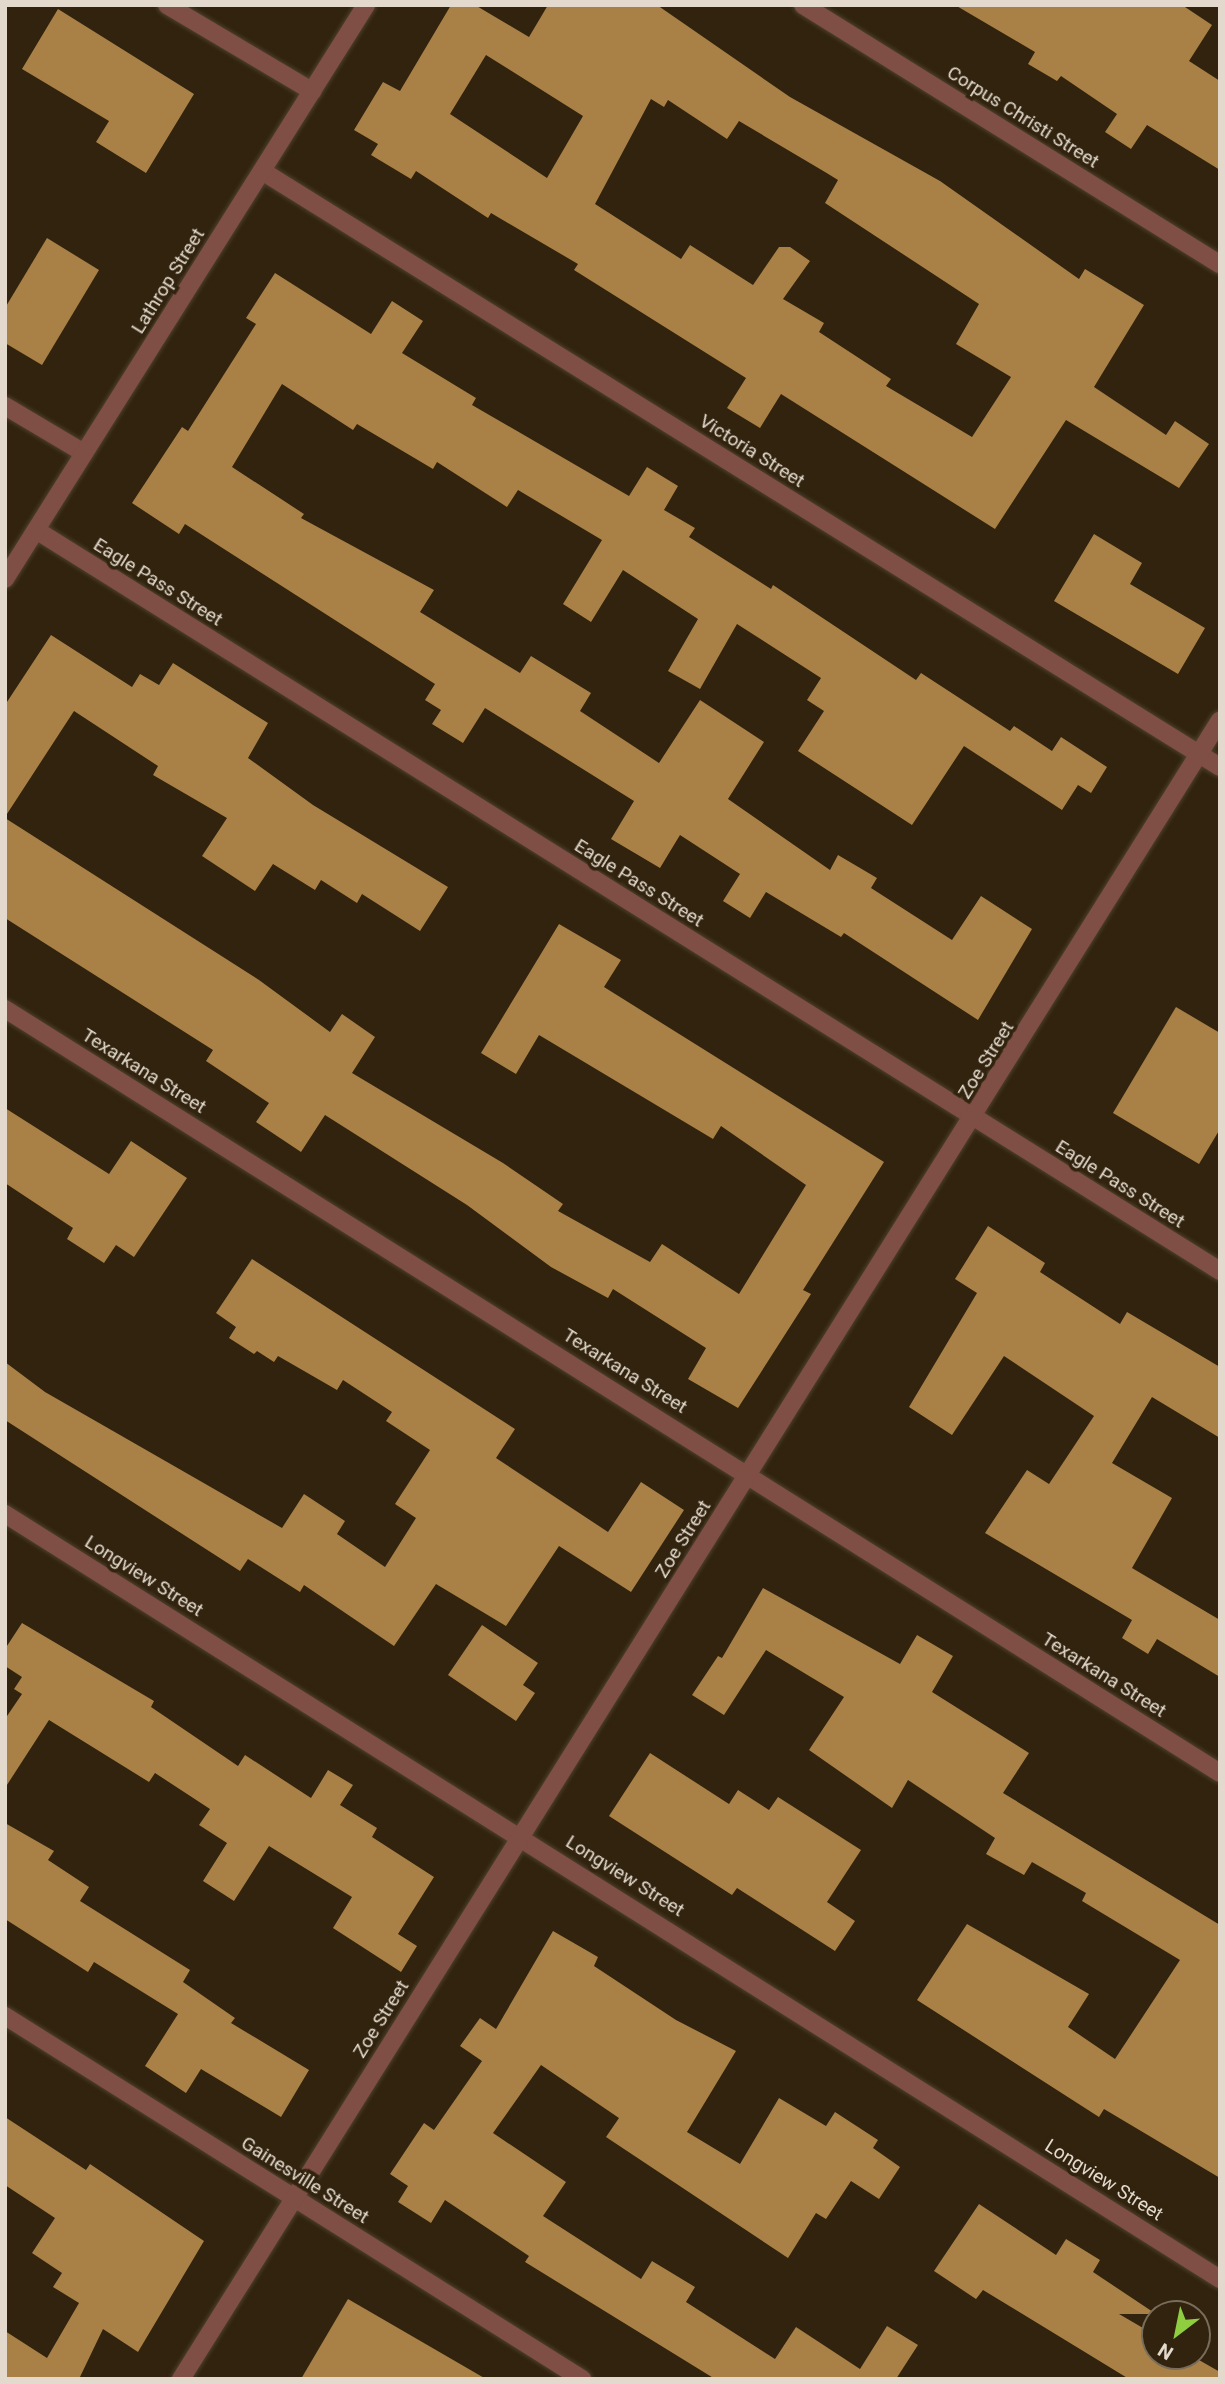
<!DOCTYPE html>
<style>
body{margin:0}
#map{position:relative;width:1225px;height:2384px;overflow:hidden;background:#31230e;font-family:Roboto,sans-serif}
div>[style]{position:absolute}
[style*='--x']{left:calc(var(--x)*1px);top:calc(var(--y)*1px);width:calc(var(--w)*1px);rotate:calc(var(--a)*1deg)}
.building>*{inset:0;background:#a98046}
.roads{filter:drop-shadow(0 0 2px #4d402d) drop-shadow(0 0 2px #4d402d)}
.minor>*{height:18px;margin:-9px;padding:0 9px;transform-origin:9px;border-radius:9px;background:#7f4e44}
.tertiary>*{height:18px;margin:-9px;padding:0 9px;transform-origin:9px;border-radius:9px;background:#7f4e44}
span{translate:-50% -50%;white-space:nowrap;text-align:center;line-height:1.15;-webkit-text-stroke:7px #31230e;paint-order:stroke}
.street-label{font-size:19px;color:#e3dacd}
.frame{position:absolute;inset:0;border:7px solid #e3dacd;pointer-events:none}
.north{position:absolute;left:1141px;top:2300px;width:70px;height:70px;box-sizing:border-box;background:#31230e;border:2px solid #786c5a;border-radius:50%;rotate:212deg;font-size:19px;font-weight:700;line-height:28px;text-align:center;color:#e3dacd}
.north::after{content:'';display:block;margin:auto;width:24px;height:32px;background:#8fcd41;clip-path:polygon(50% 0,100% 100%,50% 72%,0 100%)}
</style>
<div id="map">
<div class="building">
<div style="clip-path:polygon(evenodd,451px 5px,475px 5px,529px 37px,548px 5px,657px 5px,790px 97px,940px 181px,1079px 279px,1085px 269px,1144px 305px,1094px 387px,1166px 435px,1175px 421px,1209px 444px,1179px 488px,1066px 420px,995px 529px,781px 394px,760px 428px,727px 408px,746px 378px,574px 270px,578px 264px,491px 213px,488px 218px,416px 171px,411px 179px,371px 155px,378px 144px,354px 130px,383px 82px,400px 91px,451px 5px,486px 55px,583px 116px,547px 178px,450px 114px,486px 55px,451px 5px,651px 99px,664px 107px,668px 100px,727px 139px,739px 121px,825px 172px,838px 180px,825px 203px,979px 304px,956px 344px,1011px 377px,972px 437px,886px 386px,891px 379px,819px 332px,824px 323px,783px 299px,810px 261px,790px 247px,779px 247px,753px 285px,690px 245px,681px 259px,595px 204px,651px 99px)"></div>
<div style="clip-path:polygon(955px 5px,1182px 5px,1212px 25px,1189px 61px,1220px 81px,1220px 170px,1147px 125px,1131px 149px,1105px 132px,1117px 114px,1061px 76px,1057px 81px,1028px 64px,1035px 52px)"></div>
<div style="clip-path:polygon(58px 9px,194px 94px,146px 173px,96px 142px,109px 121px,22px 69px)"></div>
<div style="clip-path:polygon(47px 238px,99px 270px,42px 365px,5px 343px,5px 308px)"></div>
<div style="clip-path:polygon(275px 273px,371px 334px,392px 301px,423px 321px,402px 353px,476px 398px,472px 405px,629px 496px,647px 467px,678px 486px,664px 510px,695px 528px,689px 537px,771px 589px,773px 585px,916px 680px,921px 673px,1010px 731px,1014px 726px,1052px 751px,1061px 737px,1107px 767px,1091px 793px,1078px 785px,1062px 810px,964px 746px,912px 825px,798px 751px,824px 711px,807px 700px,821px 678px,737px 624px,700px 689px,668px 671px,698px 619px,623px 570px,591px 622px,563px 604px,602px 540px,518px 490px,507px 507px,437px 462px,433px 469px,357px 424px,353px 430px,282px 384px,232px 467px,304px 514px,301px 518px,434px 590px,420px 612px,520px 673px,531px 656px,591px 693px,580px 711px,659px 763px,700px 700px,764px 742px,728px 799px,830px 870px,838px 855px,877px 878px,871px 888px,952px 940px,981px 896px,1032px 929px,978px 1020px,844px 933px,841px 937px,766px 892px,750px 918px,723px 901px,740px 874px,680px 835px,660px 868px,611px 839px,634px 801px,485px 708px,463px 743px,432px 724px,441px 710px,425px 700px,435px 684px,185px 524px,179px 534px,132px 503px,182px 427px,188px 431px,256px 324px,246px 318px)"></div>
<div style="clip-path:polygon(1094px 534px,1142px 563px,1130px 584px,1205px 628px,1178px 674px,1054px 601px)"></div>
<div style="clip-path:polygon(51px 635px,132px 687px,140px 674px,159px 685px,173px 663px,268px 723px,248px 758px,313px 805px,448px 887px,420px 931px,362px 894px,357px 903px,321px 880px,315px 890px,273px 864px,255px 891px,202px 856px,227px 818px,153px 775px,158px 766px,74px 711px,5px 817px,5px 705px)"></div>
<div style="clip-path:polygon(5px 818px,259px 980px,330px 1032px,342px 1014px,375px 1037px,352px 1073px,503px 1163px,563px 1204px,558px 1211px,650px 1262px,662px 1244px,739px 1294px,806px 1185px,721px 1126px,713px 1139px,539px 1035px,516px 1074px,481px 1053px,559px 924px,621px 960px,604px 987px,884px 1162px,803px 1290px,811px 1294px,738px 1408px,688px 1379px,706px 1348px,613px 1289px,608px 1298px,551px 1267px,467px 1205px,325px 1115px,301px 1152px,256px 1122px,269px 1103px,206px 1061px,213px 1050px,5px 918px)"></div>
<div style="clip-path:polygon(1176px 1007px,1220px 1033px,1220px 1129px,1199px 1164px,1113px 1113px)"></div>
<div style="clip-path:polygon(5px 1108px,109px 1174px,131px 1141px,187px 1178px,134px 1257px,116px 1245px,104px 1263px,67px 1239px,73px 1228px,5px 1183px)"></div>
<div style="clip-path:polygon(988px 1226px,1045px 1263px,1040px 1272px,1120px 1324px,1127px 1312px,1220px 1367px,1220px 1438px,1152px 1397px,1112px 1463px,1172px 1498px,1132px 1568px,1220px 1620px,1220px 1677px,1157px 1639px,1148px 1654px,1122px 1638px,1132px 1620px,985px 1533px,1027px 1470px,1049px 1484px,1094px 1416px,1004px 1356px,952px 1435px,909px 1407px,977px 1293px,955px 1279px)"></div>
<div style="clip-path:polygon(252px 1259px,515px 1429px,496px 1458px,608px 1532px,641px 1482px,684px 1510px,631px 1592px,559px 1546px,506px 1626px,436px 1584px,394px 1646px,304px 1585px,300px 1592px,248px 1559px,240px 1571px,5px 1420px,5px 1362px,45px 1392px,282px 1528px,304px 1494px,345px 1521px,337px 1534px,385px 1567px,416px 1518px,395px 1504px,430px 1450px,386px 1421px,392px 1412px,343px 1380px,337px 1390px,278px 1356px,274px 1362px,257px 1351px,254px 1354px,229px 1338px,236px 1327px,216px 1313px)"></div>
<div style="clip-path:polygon(763px 1588px,900px 1664px,917px 1635px,953px 1656px,932px 1692px,1029px 1753px,1003px 1793px,1220px 1925px,1220px 2178px,1104px 2109px,1099px 2117px,917px 2000px,967px 1924px,1089px 1994px,1068px 2027px,1115px 2059px,1180px 1960px,1082px 1901px,1086px 1893px,1032px 1862px,1024px 1875px,986px 1854px,995px 1838px,908px 1780px,892px 1808px,809px 1750px,844px 1697px,766px 1650px,724px 1715px,692px 1695px,718px 1656px,722px 1658px)"></div>
<div style="clip-path:polygon(22px 1623px,154px 1701px,151px 1707px,238px 1766px,245px 1755px,311px 1798px,328px 1770px,353px 1785px,340px 1805px,377px 1828px,372px 1837px,434px 1877px,398px 1934px,417px 1946px,401px 1972px,333px 1928px,352px 1897px,269px 1846px,234px 1901px,203px 1881px,227px 1843px,199px 1825px,210px 1809px,155px 1773px,149px 1782px,49px 1720px,5px 1788px,5px 1719px,22px 1694px,14px 1689px,22px 1677px,5px 1666px,5px 1649px)"></div>
<div style="clip-path:polygon(482px 1625px,538px 1663px,523px 1685px,535px 1693px,516px 1721px,448px 1675px)"></div>
<div style="clip-path:polygon(650px 1753px,729px 1804px,738px 1790px,769px 1810px,778px 1797px,861px 1850px,827px 1902px,855px 1921px,835px 1951px,737px 1888px,732px 1895px,609px 1816px)"></div>
<div style="clip-path:polygon(5px 1823px,54px 1851px,48px 1860px,89px 1887px,80px 1901px,190px 1970px,183px 1982px,235px 2018px,231px 2023px,309px 2070px,281px 2117px,201px 2069px,186px 2093px,145px 2066px,178px 2014px,94px 1962px,88px 1972px,5px 1919px)"></div>
<div style="clip-path:polygon(553px 1931px,598px 1957px,594px 1966px,676px 2020px,736px 2051px,687px 2132px,740px 2164px,779px 2098px,826px 2126px,835px 2112px,878px 2140px,873px 2148px,900px 2167px,879px 2199px,851px 2181px,826px 2219px,816px 2213px,788px 2258px,606px 2137px,619px 2118px,541px 2065px,493px 2133px,566px 2182px,543px 2216px,641px 2279px,652px 2261px,695px 2287px,686px 2302px,775px 2359px,796px 2327px,860px 2369px,887px 2326px,918px 2345px,896px 2379px,715px 2379px,525px 2262px,529px 2256px,445px 2200px,431px 2223px,398px 2202px,408px 2186px,390px 2174px,424px 2123px,434px 2130px,482px 2061px,460px 2046px,480px 2018px,496px 2029px)"></div>
<div style="clip-path:polygon(5px 2117px,86px 2170px,90px 2164px,204px 2241px,138px 2352px,103px 2329px,79px 2379px,5px 2379px,5px 2331px,47px 2358px,79px 2303px,53px 2287px,62px 2273px,32px 2253px,55px 2218px,5px 2185px)"></div>
<div style="clip-path:polygon(979px 2204px,1056px 2255px,1066px 2239px,1100px 2260px,1093px 2272px,1156px 2314px,1119px 2314px,1155px 2335px,1155px 2356px,1192px 2356px,1220px 2372px,1220px 2379px,1129px 2379px,983px 2290px,976px 2299px,934px 2271px)"></div>
<div style="clip-path:polygon(348px 2299px,486px 2379px,301px 2379px)"></div>
</div>
<div class="roads">
<div class="minor">
<div style="--x:167;--y:5;--w:169;--a:30.7"></div>
<div style="--x:803;--y:5;--w:491;--a:31.9"></div>
<div style="--x:262;--y:171;--w:1128;--a:31.89"></div>
<div style="--x:5;--y:406;--w:92;--a:30.7"></div>
<div style="--x:36;--y:530;--w:1397;--a:32.04"></div>
<div style="--x:5;--y:1009;--w:1435;--a:32.16"></div>
<div style="--x:5;--y:1514;--w:1436;--a:32.2"></div>
<div style="--x:5;--y:2016;--w:682;--a:32.17"></div>
<div style="--x:181;--y:2379;--w:1957;--a:-57.94"></div>
</div>
<div class="tertiary">
<div style="--x:5;--y:579;--w:678;--a:-57.83"></div>
</div>
</div>
<div class="street-label">
<span style="left:1023px;top:117px;rotate:32deg">Corpus Christi Street</span>
<span style="left:168px;top:281px;rotate:-58deg">Lathrop Street</span>
<span style="left:752px;top:451px;rotate:32deg">Victoria Street</span>
<span style="left:158px;top:582px;rotate:32deg">Eagle Pass Street</span>
<span style="left:639px;top:883px;rotate:32deg">Eagle Pass Street</span>
<span style="left:986px;top:1060px;rotate:-58deg">Zoe Street</span>
<span style="left:144px;top:1071px;rotate:32deg">Texarkana Street</span>
<span style="left:1120px;top:1184px;rotate:32deg">Eagle Pass Street</span>
<span style="left:625px;top:1371px;rotate:32deg">Texarkana Street</span>
<span style="left:683px;top:1539px;rotate:-58deg">Zoe Street</span>
<span style="left:144px;top:1576px;rotate:32deg">Longview Street</span>
<span style="left:1104px;top:1675px;rotate:32deg">Texarkana Street</span>
<span style="left:625px;top:1876px;rotate:32deg">Longview Street</span>
<span style="left:381px;top:2019px;rotate:-58deg">Zoe Street</span>
<span style="left:305px;top:2180px;rotate:32deg">Gainesville Street</span>
<span style="left:1104px;top:2180px;rotate:32deg">Longview Street</span>
</div>
<div class="frame"></div>
<div class="north">N</div>
</div>
